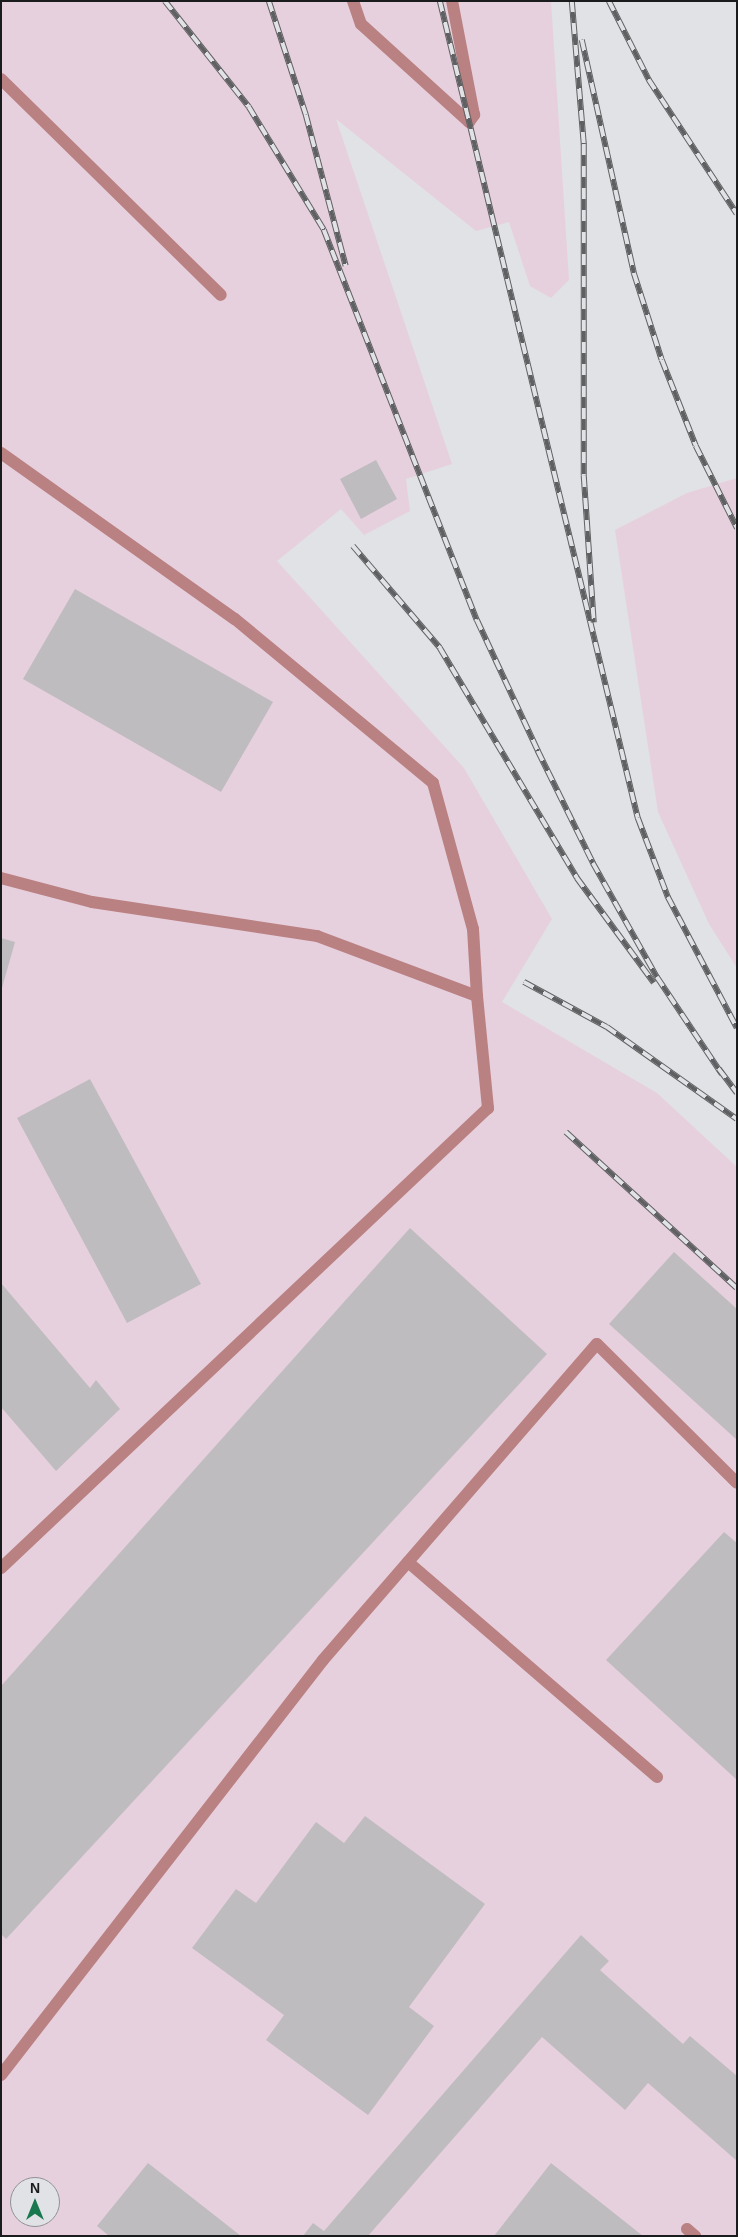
<!DOCTYPE html>
<style>
body{margin:0}
#map{position:relative;width:738px;height:2237px;overflow:hidden;background:#e0e2e5;font-family:Helvetica,sans-serif}
div>[style]{position:absolute}
[style*='--x']{left:calc(var(--x)*1px);top:calc(var(--y)*1px);width:calc(var(--w)*1px);rotate:calc(var(--a)*1deg)}
.industrial>*{inset:0;background:#e7d0dd}
.building>*{inset:0;background:#bfbcbf}
.lane>*{height:12px;margin:-6px;padding:0 6px;transform-origin:6px;border-radius:6px;background:#ba8183}
.rail>*{height:5.5px;margin-top:-2.75px;transform-origin:0;background:repeating-linear-gradient(90deg,#e0e2e5 0 11px,#5f6062 0 22px);box-sizing:border-box;border-block:1px solid #5f6062}
span{translate:-50% -50%;white-space:nowrap;text-align:center;line-height:1.15;-webkit-text-stroke:4px #e0e2e5;paint-order:stroke}
.frame{position:absolute;inset:0;border:2px solid #1a1b1c;pointer-events:none}
.north{position:absolute;left:10px;top:2177px;width:50px;height:50px;box-sizing:border-box;background:#e0e2e5;border:1px solid #919295;border-radius:50%;rotate:0deg;font-size:14px;font-weight:700;line-height:20px;text-align:center;color:#1a1b1c}
.north::after{content:'';display:block;margin:auto;width:18px;height:22px;background:#1a784e;clip-path:polygon(50% 0,100% 100%,50% 72%,0 100%)}
</style>
<div id="map">
<div class="industrial">
<div style="clip-path:polygon(evenodd,1px 1px,551px 1px,569px 280px,551px 298px,530px 286px,509px 222px,476px 231px,336px 119px,452px 464px,406px 479px,410px 511px,364px 535px,341px 509px,277px 561px,464px 768px,552px 919px,502px 1002px,657px 1093px,737px 1167px,737px 2236px,1px 2236px,1px 1px,20px 2187px,50px 2187px,50px 2217px,20px 2217px,20px 2187px)"></div>
<div style="clip-path:polygon(737px 478px,737px 968px,709px 924px,658px 812px,615px 530px,687px 493px)"></div>
</div>
<div class="building">
<div style="clip-path:polygon(376px 460px,397px 499px,361px 519px,340px 479px)"></div>
<div style="clip-path:polygon(75px 589px,273px 702px,221px 792px,23px 679px)"></div>
<div style="clip-path:polygon(1px 938px,15px 942px,2px 988px,1px 988px)"></div>
<div style="clip-path:polygon(90px 1079px,201px 1284px,127px 1323px,17px 1118px)"></div>
<div style="clip-path:polygon(410px 1228px,547px 1354px,6px 1939px,1px 1934px,1px 1686px)"></div>
<div style="clip-path:polygon(674px 1252px,737px 1309px,737px 1440px,609px 1324px)"></div>
<div style="clip-path:polygon(1px 1283px,90px 1388px,96px 1380px,120px 1409px,56px 1471px,1px 1407px)"></div>
<div style="clip-path:polygon(724px 1532px,737px 1543px,737px 1780px,606px 1660px)"></div>
<div style="clip-path:polygon(365px 1816px,485px 1904px,409px 2007px,434px 2026px,368px 2115px,266px 2040px,284px 2015px,192px 1948px,236px 1889px,256px 1903px,316px 1822px,344px 1843px)"></div>
<div style="clip-path:polygon(581px 1935px,609px 1961px,600px 1970px,683px 2044px,690px 2036px,737px 2076px,737px 2161px,648px 2083px,625px 2110px,542px 2037px,368px 2236px,303px 2236px,313px 2223px,324px 2231px)"></div>
<div style="clip-path:polygon(148px 2163px,241px 2236px,109px 2236px,97px 2226px)"></div>
<div style="clip-path:polygon(551px 2163px,643px 2236px,494px 2236px)"></div>
</div>
<div class="lane">
<div style="--x:353;--y:1;--w:24;--a:71"></div>
<div style="--x:361;--y:24;--w:146;--a:42.2"></div>
<div style="--x:469;--y:122;--w:9;--a:-54"></div>
<div style="--x:474;--y:115;--w:116;--a:-100.9"></div>
<div style="--x:1;--y:79;--w:308;--a:44.5"></div>
<div style="--x:1;--y:453;--w:287;--a:35.4"></div>
<div style="--x:235;--y:619;--w:257;--a:39.6"></div>
<div style="--x:433;--y:783;--w:151;--a:74.7"></div>
<div style="--x:473;--y:929;--w:67;--a:86.6"></div>
<div style="--x:1;--y:878;--w:94;--a:14.8"></div>
<div style="--x:92;--y:902;--w:228;--a:8.6"></div>
<div style="--x:317;--y:936;--w:171;--a:20.6"></div>
<div style="--x:477;--y:996;--w:113;--a:84.4"></div>
<div style="--x:488;--y:1108;--w:670;--a:136.63"></div>
<div style="--x:408;--y:1562;--w:329;--a:40.8"></div>
<div style="--x:1;--y:2075;--w:525;--a:-52.19"></div>
<div style="--x:323;--y:1660;--w:418;--a:-49.1"></div>
<div style="--x:597;--y:1344;--w:197;--a:44.8"></div>
<div style="--x:687;--y:2229;--w:11;--a:41"></div>
</div>
<div class="rail">
<div style="--x:165;--y:1;--w:135;--a:51.6"></div>
<div style="--x:249;--y:107;--w:144;--a:58.6"></div>
<div style="--x:324;--y:230;--w:419;--a:68.6"></div>
<div style="--x:477;--y:620;--w:145;--a:65"></div>
<div style="--x:538;--y:751;--w:125;--a:63.8"></div>
<div style="--x:593;--y:863;--w:131;--a:60.7"></div>
<div style="--x:657;--y:977;--w:117;--a:56.2"></div>
<div style="--x:269;--y:1;--w:120;--a:72"></div>
<div style="--x:306;--y:115;--w:156;--a:75.2"></div>
<div style="--x:440;--y:1;--w:841;--a:76.38"></div>
<div style="--x:638;--y:818;--w:85;--a:69.2"></div>
<div style="--x:668;--y:897;--w:148;--a:62.2"></div>
<div style="--x:572;--y:1;--w:144;--a:85.2"></div>
<div style="--x:584;--y:144;--w:332;--a:90"></div>
<div style="--x:584;--y:476;--w:147;--a:86.1"></div>
<div style="--x:609;--y:1;--w:89;--a:63.1"></div>
<div style="--x:649;--y:80;--w:160;--a:56.7"></div>
<div style="--x:582;--y:40;--w:239;--a:77.4"></div>
<div style="--x:634;--y:273;--w:91;--a:72.2"></div>
<div style="--x:662;--y:360;--w:92;--a:68.4"></div>
<div style="--x:696;--y:446;--w:92;--a:63.4"></div>
<div style="--x:353;--y:546;--w:134;--a:49.5"></div>
<div style="--x:440;--y:648;--w:268;--a:59.2"></div>
<div style="--x:577;--y:878;--w:130;--a:53.7"></div>
<div style="--x:524;--y:982;--w:94;--a:28.5"></div>
<div style="--x:607;--y:1027;--w:159;--a:35.3"></div>
<div style="--x:719;--y:1069;--w:30;--a:53"></div>
<div style="--x:566;--y:1132;--w:231;--a:42.4"></div>
</div>
<div class="frame"></div>
<div class="north">N</div>
</div>
